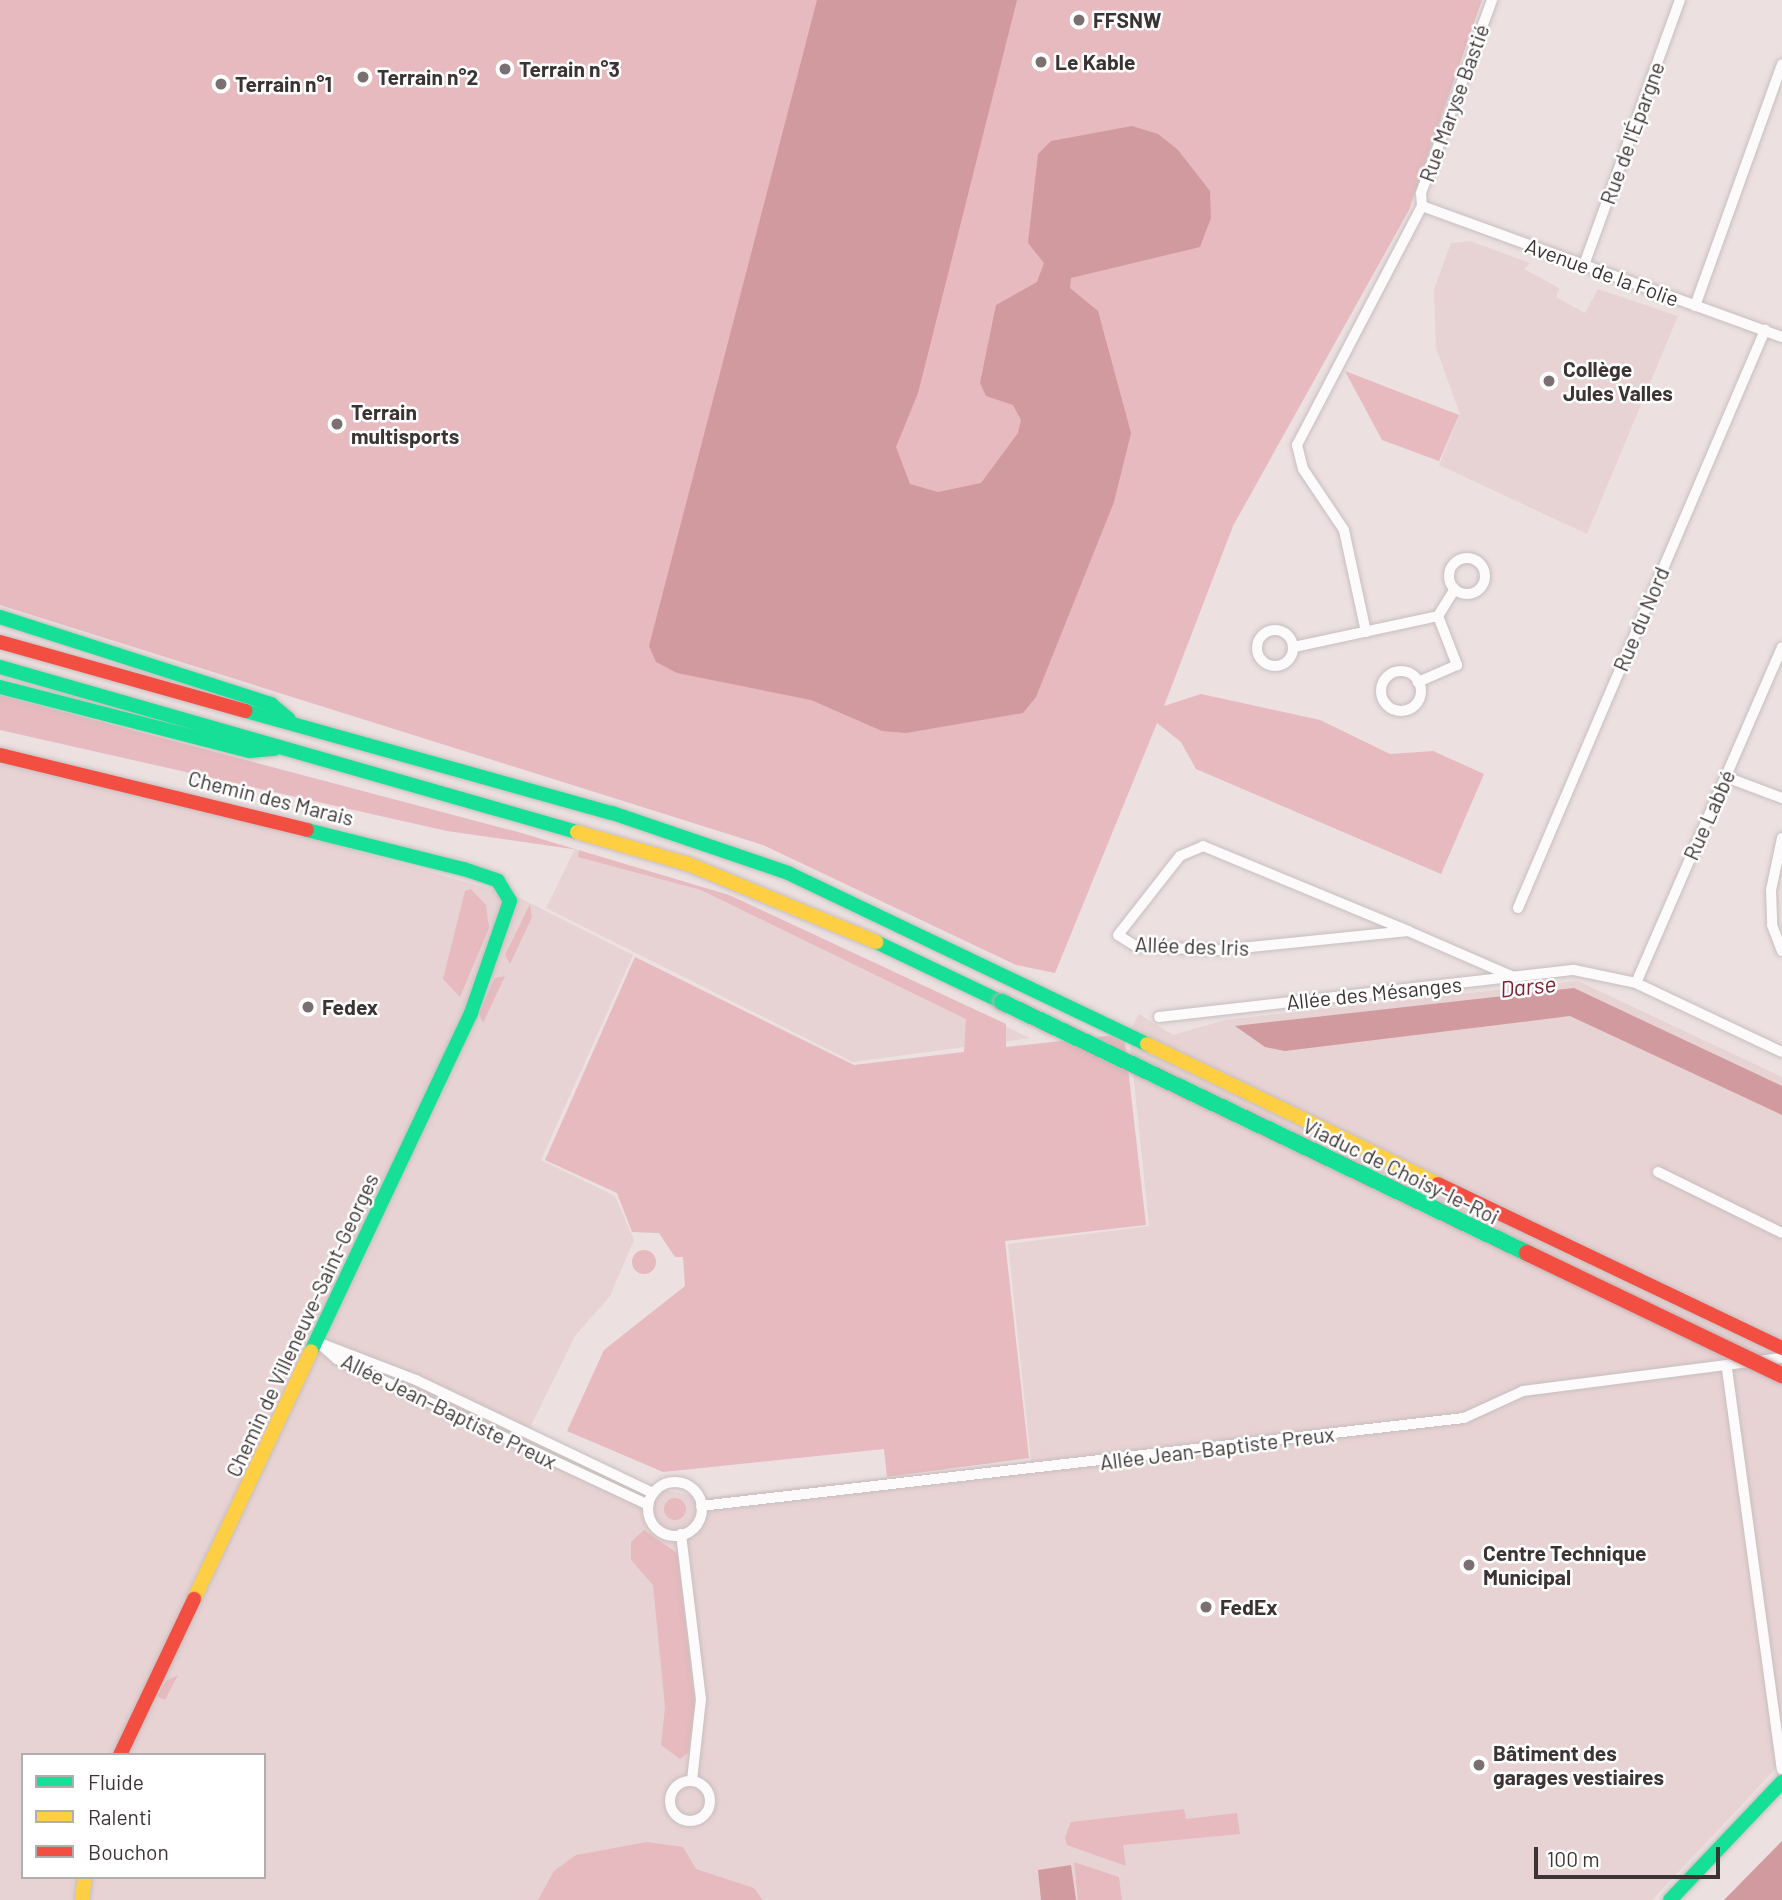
<!DOCTYPE html>
<meta charset="utf-8">
<style>
body{margin:0}
#map{position:relative;width:1782px;height:1900px;overflow:hidden;background:#ece0e1;font-family:Barlow,sans-serif}
div>[style]{position:absolute}
[style*='--x']{left:calc(var(--x)*1px);top:calc(var(--y)*1px);width:calc(var(--w)*1px);rotate:calc(var(--a)*1deg)}
.built>*{inset:0;background:#e8d3d4}
.green>*{inset:0;background:#e6babe}
.round{border-radius:50%}
.water>*{inset:0;background:#d19a9f}
.roads{filter:drop-shadow(0 0 2px #c7bebf) drop-shadow(0 0 2px #c7bebf)}
.street>*{height:10px;margin:-5px;padding:0 5px;transform-origin:5px;border-radius:5px;background:#fcfafa}
.street>.ring{margin:-5px;padding:0;box-sizing:content-box;background:none;border:10px solid #fcfafa;border-radius:50%}
.fast>*{height:14px;margin:-7px;padding:0 7px;transform-origin:7px;border-radius:7px;background:#16e098}
.slow>*{height:14px;margin:-7px;padding:0 7px;transform-origin:7px;border-radius:7px;background:#ffcf43}
.jam>*{height:14px;margin:-7px;padding:0 7px;transform-origin:7px;border-radius:7px;background:#f24e42}
.bridges{filter:drop-shadow(0 0 2px #c3b1b3) drop-shadow(0 0 2px #c3b1b3)}
.fast-bridge>*{height:16px;margin:-8px;padding:0 8px;transform-origin:8px;border-radius:8px;background:#16e098}
.jam-bridge>*{height:16px;margin:-8px;padding:0 8px;transform-origin:8px;border-radius:8px;background:#f24e42}
.dots>*{width:19px;height:19px;translate:-50% -50%;box-sizing:border-box;border:4px solid #fff;border-radius:50%}
span{translate:-50% -50%;white-space:nowrap;text-align:center;line-height:1.15;-webkit-text-stroke:5px #fff;paint-order:stroke}
.poi-label{font-size:21px;color:#3c3434;font-weight:700}
.left{translate:0 -50%;text-align:left}
.street-label{font-size:21px;color:#3c3434}
.water-label{font-size:23px;color:#7b2232;font-style:italic}
.legend{position:absolute;left:21px;top:1753px;width:245px;height:126px;box-sizing:border-box;background:#fff;border:2px solid #b1aeae;margin:0;padding:9px 12px;list-style:none;font-size:21px;color:#3c3434}
.legend li{display:flex;align-items:center;gap:14px;height:35px}
.legend b{width:35px;border:2px solid #b1aeae}
.scale{position:absolute;left:1534px;top:1847px;width:186px;height:32px;box-sizing:border-box;border:4px solid #3c3434;border-top:0;padding-left:9px;font-size:21px;line-height:24px;white-space:nowrap;color:#3c3434;-webkit-text-stroke:5px #fff;paint-order:stroke}
</style>
<div id="map">
<div class="built">
<div style="clip-path:polygon(1470px 241px,1530px 263px,1524px 269px,1559px 288px,1556px 297px,1585px 313px,1598px 289px,1678px 316px,1587px 534px,1439px 465px,1460px 414px,1436px 348px,1434px 289px,1451px 243px)"></div>
<div style="clip-path:polygon(evenodd,0 749px,518px 897px,633px 955px,541px 1160px,615px 1196px,634px 1240px,610px 1296px,575px 1336px,525px 1438px,622px 1481px,704px 1498px,1031px 1461px,1008px 1244px,1149px 1226px,1129px 1032px,1139px 1014px,1173px 1035px,1225px 1020px,1578px 981px,1782px 1077px,1782px 1762px,1652px 1900px,0 1900px,0 749px,23px 1755px,264px 1755px,264px 1877px,23px 1877px,23px 1755px)"></div>
<div style="clip-path:polygon(575px 849px,728px 896px,1030px 1038px,853px 1062px,546px 908px)"></div>
</div>
<div class="green">
<div style="clip-path:polygon(0 0,1482px 0,1409px 210px,1233px 526px,1164px 706px,1201px 694px,1320px 720px,1390px 754px,1433px 751px,1484px 774px,1441px 874px,1196px 769px,1181px 742px,1157px 723px,1055px 973px,1016px 965px,763px 845px,0 605px)"></div>
<div style="clip-path:polygon(1345px 371px,1459px 415px,1439px 461px,1382px 440px)"></div>
<div style="clip-path:polygon(0 695px,518px 832px,729px 895px,1006px 1024px,1006px 1047px,1124px 1034px,1146px 1225px,1005px 1241px,1029px 1458px,887px 1477px,884px 1449px,663px 1472px,567px 1431px,604px 1350px,685px 1286px,683px 1257px,675px 1257px,659px 1233px,632px 1232px,617px 1193px,545px 1160px,635px 957px,854px 1065px,964px 1052px,966px 1019px,701px 890px,578px 857px,579px 850px,447px 831px,0 730px)"></div>
<div style="clip-path:polygon(471px 889px,486px 905px,489px 928px,460px 997px,443px 979px,465px 891px)"></div>
<div style="clip-path:polygon(530px 904px,532px 917px,510px 964px,505px 955px)"></div>
<div style="clip-path:polygon(505px 976px,483px 1023px,479px 1013px,495px 978px)"></div>
<div class="round" style="left:632px;top:1250px;width:24px;height:24px"></div>
<div class="round" style="left:664px;top:1498px;width:22px;height:22px"></div>
<div style="clip-path:polygon(644px 1530px,678px 1554px,695px 1704px,689px 1752px,680px 1759px,661px 1745px,665px 1707px,653px 1585px,631px 1560px,631px 1542px)"></div>
<div style="clip-path:polygon(178px 1675px,165px 1700px,157px 1696px,166px 1681px)"></div>
<div style="clip-path:polygon(1184px 1809px,1186px 1819px,1237px 1813px,1240px 1834px,1123px 1845px,1126px 1866px,1067px 1845px,1065px 1837px,1071px 1822px)"></div>
<div style="clip-path:polygon(647px 1842px,683px 1847px,696px 1869px,754px 1888px,763px 1900px,538px 1900px,554px 1871px,576px 1855px)"></div>
<div style="clip-path:polygon(1074px 1862px,1119px 1877px,1122px 1900px,1078px 1900px)"></div>
</div>
<div class="water">
<div style="clip-path:polygon(817px 0,1017px 0,918px 393px,896px 447px,910px 484px,938px 492px,981px 483px,1018px 433px,1021px 420px,1013px 405px,986px 396px,980px 383px,996px 305px,1037px 282px,1044px 263px,1028px 243px,1038px 154px,1051px 141px,1132px 126px,1158px 134px,1178px 150px,1210px 191px,1211px 218px,1200px 247px,1071px 278px,1070px 288px,1098px 311px,1131px 433px,1114px 502px,1036px 697px,1023px 713px,906px 733px,882px 731px,811px 700px,677px 673px,656px 662px,649px 646px)"></div>
<div style="clip-path:polygon(1574px 988px,1782px 1086px,1782px 1115px,1570px 1016px,1285px 1051px,1265px 1047px,1235px 1026px)"></div>
<div style="clip-path:polygon(1782px 1840px,1782px 1900px,1724px 1900px,1782px 1841px)"></div>
<div style="clip-path:polygon(1071px 1865px,1076px 1900px,1041px 1900px,1038px 1870px)"></div>
</div>
<div class="roads">
<div class="street">
<div style="--x:1422;--y:206;--w:383;--a:20"></div>
<div style="--x:1422;--y:206;--w:13;--a:-94"></div>
<div style="--x:1421;--y:193;--w:206;--a:-69.8"></div>
<div style="--x:1584;--y:265;--w:282;--a:-70.1"></div>
<div style="--x:1695;--y:306;--w:257;--a:-70.2"></div>
<div class="ring" style="left:1449px;top:558px;width:26px;height:26px"></div>
<div style="--x:1438;--y:616;--w:31;--a:-58"></div>
<div class="ring" style="left:1257px;top:630px;width:26px;height:26px"></div>
<div style="--x:1366;--y:632;--w:104;--a:-102.2"></div>
<div style="--x:1344;--y:530;--w:73;--a:-123.9"></div>
<div style="--x:1303;--y:469;--w:25;--a:-104"></div>
<div style="--x:1297;--y:445;--w:270;--a:-62.4"></div>
<div style="--x:1294;--y:647;--w:147;--a:-12.1"></div>
<div style="--x:1438;--y:616;--w:53;--a:68.8"></div>
<div style="--x:1457;--y:665;--w:43;--a:156.4"></div>
<div class="ring" style="left:1381px;top:671px;width:30px;height:30px"></div>
<div style="--x:1726;--y:777;--w:60;--a:20.6"></div>
<div style="--x:1782;--y:838;--w:53;--a:101.9"></div>
<div style="--x:1771;--y:890;--w:35;--a:88"></div>
<div style="--x:1772;--y:925;--w:28;--a:69"></div>
<div style="--x:1518;--y:908;--w:629;--a:-66.86"></div>
<div style="--x:1408;--y:931;--w:188;--a:174.2"></div>
<div style="--x:1221;--y:950;--w:84;--a:-178"></div>
<div style="--x:1137;--y:947;--w:22;--a:-148"></div>
<div style="--x:1118;--y:935;--w:100;--a:-51.9"></div>
<div style="--x:1180;--y:856;--w:25;--a:-23"></div>
<div style="--x:1203;--y:846;--w:222;--a:22.5"></div>
<div style="--x:1408;--y:931;--w:116;--a:23.5"></div>
<div style="--x:1636;--y:983;--w:366;--a:-66.5"></div>
<div style="--x:1159;--y:1017;--w:418;--a:-6.5"></div>
<div style="--x:1574;--y:970;--w:63;--a:11.8"></div>
<div style="--x:1636;--y:983;--w:161;--a:25.3"></div>
<div style="--x:1658;--y:1172;--w:138;--a:26.2"></div>
<div style="--x:319;--y:1343;--w:24;--a:42"></div>
<div style="--x:337;--y:1359;--w:344;--a:25.1"></div>
<div style="--x:322;--y:1344;--w:101;--a:21"></div>
<div style="--x:416;--y:1380;--w:263;--a:25.5"></div>
<div style="--x:1727;--y:1369;--w:404;--a:82.2"></div>
<div class="ring" style="left:648px;top:1482px;width:44px;height:44px"></div>
<div style="--x:701;--y:1506;--w:768;--a:-6.58"></div>
<div style="--x:1464;--y:1418;--w:65;--a:-24.6"></div>
<div style="--x:1523;--y:1391;--w:261;--a:-7.3"></div>
<div style="--x:681;--y:1534;--w:166;--a:83.1"></div>
<div style="--x:701;--y:1699;--w:82;--a:96.3"></div>
<div class="ring" style="left:670px;top:1781px;width:30px;height:30px"></div>
</div>
<div class="fast">
<div style="--x:0;--y:617;--w:285;--a:17.8"></div>
<div style="--x:271;--y:704;--w:23;--a:40"></div>
<div style="--x:0;--y:667;--w:600;--a:15.96"></div>
<div style="--x:0;--y:687;--w:258;--a:14.4"></div>
<div style="--x:250;--y:751;--w:25;--a:-5"></div>
<div style="--x:246;--y:711;--w:380;--a:15.6"></div>
<div style="--x:612;--y:813;--w:186;--a:18.8"></div>
<div style="--x:788;--y:873;--w:398;--a:25.5"></div>
<div style="--x:307;--y:830;--w:162;--a:14"></div>
<div style="--x:464;--y:869;--w:36;--a:19"></div>
<div style="--x:498;--y:881;--w:23;--a:59"></div>
<div style="--x:510;--y:901;--w:119;--a:109.2"></div>
<div style="--x:471;--y:1013;--w:374;--a:115.3"></div>
<div style="--x:876;--y:942;--w:140;--a:25.5"></div>
<div style="--x:1670;--y:1900;--w:163;--a:-46.5"></div>
</div>
<div class="slow">
<div style="--x:577;--y:832;--w:116;--a:16.1"></div>
<div style="--x:688;--y:864;--w:204;--a:22.5"></div>
<div style="--x:1147;--y:1044;--w:323;--a:25.7"></div>
<div style="--x:194;--y:1599;--w:274;--a:-64.7"></div>
<div style="--x:82;--y:1900;--w:23;--a:-83"></div>
</div>
<div class="jam">
<div style="--x:0;--y:642;--w:255;--a:15.7"></div>
<div style="--x:0;--y:755;--w:316;--a:13.7"></div>
<div style="--x:1438;--y:1184;--w:381;--a:25.5"></div>
<div style="--x:120;--y:1755;--w:173;--a:-64.6"></div>
</div>
</div>
<div class="bridges">
<div class="fast-bridge">
<div style="--x:1002;--y:1002;--w:582;--a:25.55"></div>
</div>
<div class="jam-bridge">
<div style="--x:1527;--y:1253;--w:283;--a:25.6"></div>
</div>
</div>
<div class="dots">
<div style="left:1079px;top:20px;background:#7a7071"></div>
<div style="left:1041px;top:62px;background:#7a7071"></div>
<div style="left:505px;top:69px;background:#7a7071"></div>
<div style="left:363px;top:77px;background:#7a7071"></div>
<div style="left:221px;top:84px;background:#7a7071"></div>
<div style="left:1549px;top:381px;background:#7a7071"></div>
<div style="left:337px;top:424px;background:#7a7071"></div>
<div style="left:308px;top:1007px;background:#7a7071"></div>
<div style="left:1469px;top:1565px;background:#7a7071"></div>
<div style="left:1206px;top:1607px;background:#7a7071"></div>
<div style="left:1479px;top:1765px;background:#7a7071"></div>
</div>
<div class="poi-label">
<span class="left" style="left:1093px;top:20px">FFSNW</span>
<span class="left" style="left:1055px;top:62px">Le Kable</span>
<span class="left" style="left:519px;top:69px">Terrain n°3</span>
<span class="left" style="left:377px;top:77px">Terrain n°2</span>
<span class="left" style="left:235px;top:84px">Terrain n°1</span>
<span class="left" style="left:1563px;top:381px">Collège<br>Jules Valles</span>
<span class="left" style="left:351px;top:424px">Terrain<br>multisports</span>
<span class="left" style="left:322px;top:1007px">Fedex</span>
<span class="left" style="left:1483px;top:1565px">Centre Technique<br>Municipal</span>
<span class="left" style="left:1220px;top:1607px">FedEx</span>
<span class="left" style="left:1493px;top:1765px">Bâtiment des<br>garages vestiaires</span>
</div>
<div class="street-label">
<span style="left:1454px;top:103px;rotate:-70deg">Rue Maryse Bastié</span>
<span style="left:1632px;top:133px;rotate:-70deg">Rue de l'Épargne</span>
<span style="left:1602px;top:272px;rotate:20deg">Avenue de la Folie</span>
<span style="left:1641px;top:619px;rotate:-67deg">Rue du Nord</span>
<span style="left:271px;top:798px;rotate:14deg">Chemin des Marais</span>
<span style="left:1709px;top:815px;rotate:-66deg">Rue Labbé</span>
<span style="left:1192px;top:946px;rotate:2deg">Allée des Iris</span>
<span style="left:1374px;top:993px;rotate:-6deg">Allée des Mésanges</span>
<span style="left:1401px;top:1171px;rotate:26deg">Viaduc de Choisy-le-Roi</span>
<span style="left:302px;top:1325px;rotate:-65deg">Chemin de Villeneuve-Saint-Georges</span>
<span style="left:449px;top:1411px;rotate:26deg">Allée Jean-Baptiste Preux</span>
<span style="left:1217px;top:1448px;rotate:-7deg">Allée Jean-Baptiste Preux</span>
</div>
<div class="water-label">
<span style="left:1528px;top:986px;rotate:-6deg">Darse</span>
</div>
<ul class="legend">
<li><b style="height:9px;background:#16e098"></b>Fluide</li>
<li><b style="height:9px;background:#ffcf43"></b>Ralenti</li>
<li><b style="height:9px;background:#f24e42"></b>Bouchon</li>
</ul>
<div class="scale">100 m</div>
</div>
